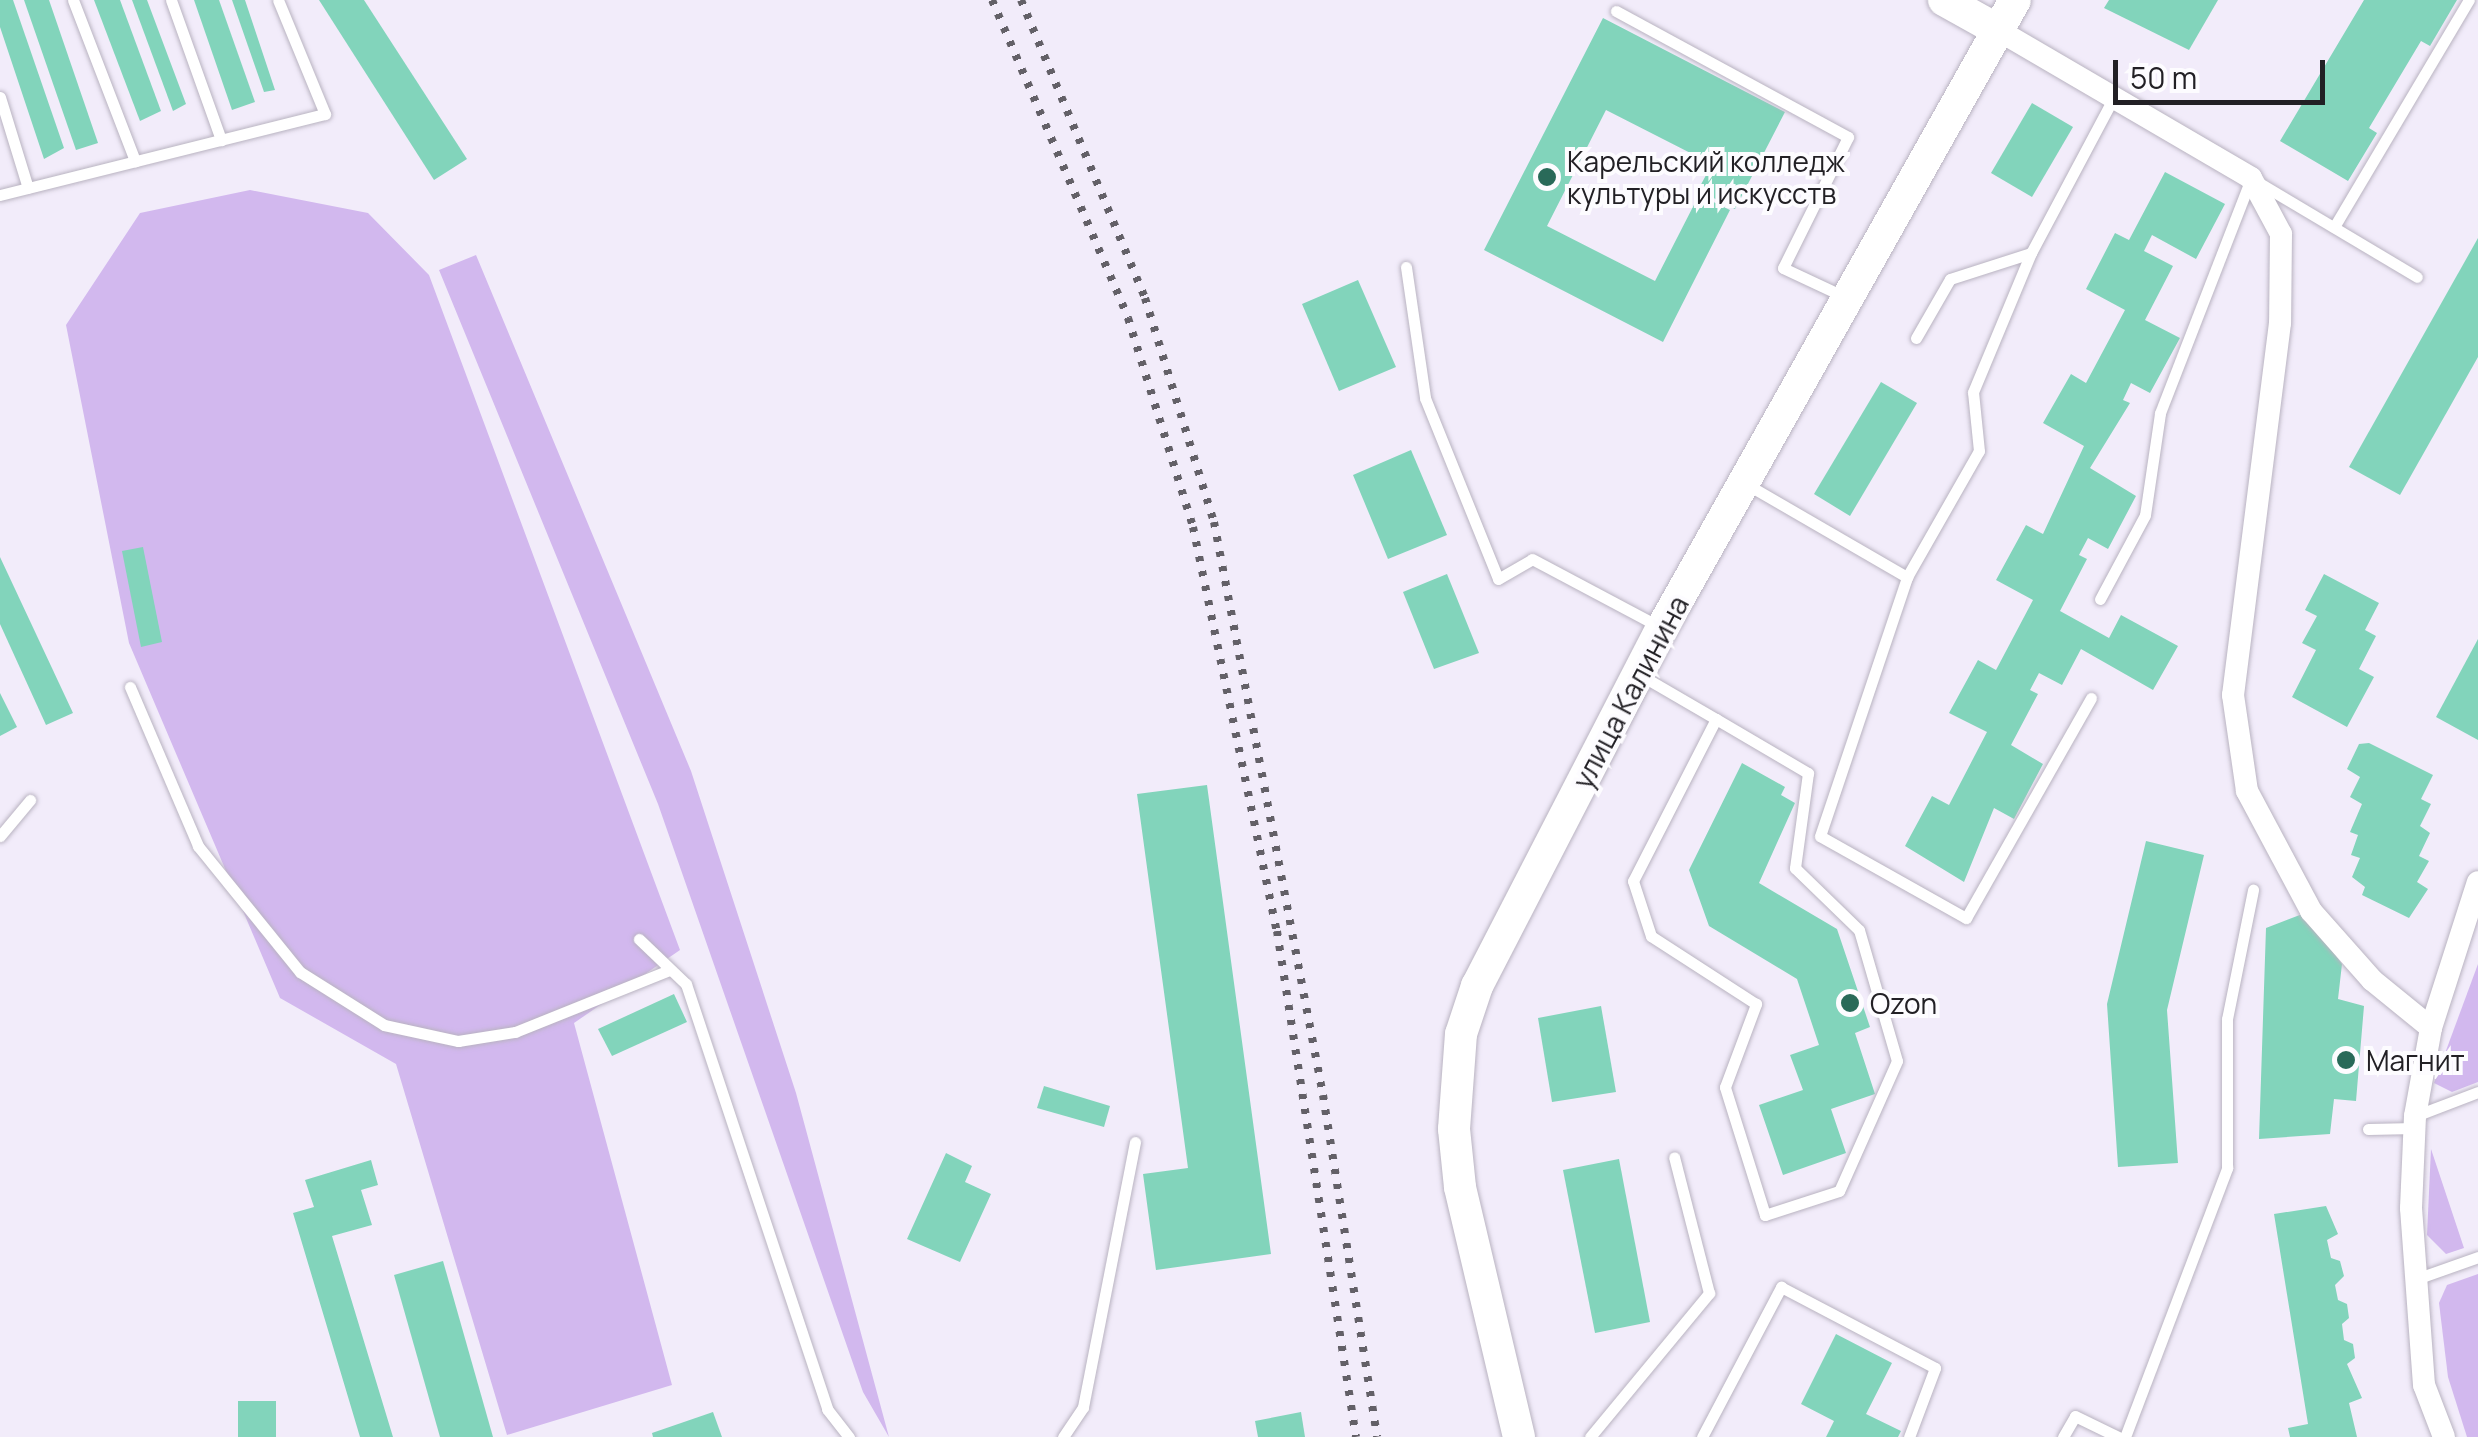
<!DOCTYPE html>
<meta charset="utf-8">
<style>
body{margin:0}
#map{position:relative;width:2478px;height:1437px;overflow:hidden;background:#f2ecfa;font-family:Manrope,sans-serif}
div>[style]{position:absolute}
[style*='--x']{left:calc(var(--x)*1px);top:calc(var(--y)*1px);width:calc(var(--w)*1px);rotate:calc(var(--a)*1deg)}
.green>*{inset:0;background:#d2b8ee}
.building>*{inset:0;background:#82d4bb}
.roads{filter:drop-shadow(0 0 2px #b9b3c1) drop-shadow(0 0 2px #b9b3c1)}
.lane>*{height:11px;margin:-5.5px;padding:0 5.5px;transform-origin:5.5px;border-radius:5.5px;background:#fff}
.street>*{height:22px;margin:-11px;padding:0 11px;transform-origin:11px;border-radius:11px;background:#fff}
.secondary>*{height:32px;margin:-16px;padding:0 16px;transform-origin:16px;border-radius:16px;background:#fff}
.rail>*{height:8px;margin-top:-4px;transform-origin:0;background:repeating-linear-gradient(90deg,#636067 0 5px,transparent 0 15px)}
.dots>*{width:28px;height:28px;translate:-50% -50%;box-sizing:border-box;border:5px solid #fdfcff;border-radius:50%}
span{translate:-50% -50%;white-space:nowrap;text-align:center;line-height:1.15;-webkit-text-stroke:8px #fdfcff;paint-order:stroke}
.poi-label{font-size:28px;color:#222025}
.left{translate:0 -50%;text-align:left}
.street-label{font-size:28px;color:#222025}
.scale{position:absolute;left:2113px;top:60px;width:212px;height:45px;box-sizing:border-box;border:5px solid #222025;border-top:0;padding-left:12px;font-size:30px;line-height:35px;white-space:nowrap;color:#222025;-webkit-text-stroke:8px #fdfcff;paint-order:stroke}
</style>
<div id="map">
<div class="green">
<div style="clip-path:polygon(250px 190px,368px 213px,429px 275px,680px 950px,574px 1023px,672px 1385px,507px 1435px,396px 1064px,280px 998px,129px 643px,66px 325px,140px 213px)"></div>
<div style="clip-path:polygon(476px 255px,691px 771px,796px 1093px,889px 1437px,863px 1392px,658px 804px,439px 270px)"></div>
<div style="clip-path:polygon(2478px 964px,2478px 1082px,2452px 1092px,2434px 1083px)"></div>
<div style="clip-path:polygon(2431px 1149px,2464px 1248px,2446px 1254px,2427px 1235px)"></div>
<div style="clip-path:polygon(2478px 1274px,2478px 1437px,2467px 1437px,2448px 1377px,2439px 1303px,2447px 1285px)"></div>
</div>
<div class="building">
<div style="clip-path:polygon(0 0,13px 0,64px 148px,44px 159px,0 27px)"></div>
<div style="clip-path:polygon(24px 0,49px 0,98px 143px,76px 150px)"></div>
<div style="clip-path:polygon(94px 0,120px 0,161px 111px,140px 121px)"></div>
<div style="clip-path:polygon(132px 0,147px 0,186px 104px,173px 111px)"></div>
<div style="clip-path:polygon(194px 0,219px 0,255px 102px,232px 110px)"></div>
<div style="clip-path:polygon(232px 0,245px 0,275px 90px,264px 92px)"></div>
<div style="clip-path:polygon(319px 0,364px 0,467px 159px,434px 180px)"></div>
<div style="clip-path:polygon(2109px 0,2218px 0,2189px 50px,2104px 8px)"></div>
<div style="clip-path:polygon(2364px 0,2457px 0,2430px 46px,2421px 41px,2369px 128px,2377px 133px,2348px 181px,2280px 141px)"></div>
<div style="clip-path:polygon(1603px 18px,1785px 112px,1735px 209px,1698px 190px,1712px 164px,1606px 110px,1547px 226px,1655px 281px,1699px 195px,1730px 210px,1663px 342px,1484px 250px)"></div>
<div style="clip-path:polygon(2032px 103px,2073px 127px,2032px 197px,1991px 173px)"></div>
<div style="clip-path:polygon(2165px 172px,2225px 204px,2196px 259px,2152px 235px,2144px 251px,2173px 266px,2145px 320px,2180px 338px,2150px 393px,2131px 383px,2123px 400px,2130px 403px,2090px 468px,2136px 496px,2108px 549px,2088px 538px,2079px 555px,2087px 559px,2060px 611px,2109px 638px,2121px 615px,2178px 646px,2153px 690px,2081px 649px,2062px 685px,2039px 673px,2030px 690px,2038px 694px,2011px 745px,2043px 764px,2014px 819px,1994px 808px,1964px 882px,1905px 846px,1932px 796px,1949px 805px,1987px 732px,1949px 713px,1978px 660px,1996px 670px,2033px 600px,1996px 580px,2026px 525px,2043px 534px,2084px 446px,2043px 423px,2071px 374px,2086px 383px,2125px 310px,2086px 289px,2115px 233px,2129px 240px)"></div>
<div style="clip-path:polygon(2478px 238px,2478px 357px,2400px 495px,2349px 467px)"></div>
<div style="clip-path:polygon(1358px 280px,1396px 367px,1339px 391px,1302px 304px)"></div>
<div style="clip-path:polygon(1881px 382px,1917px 403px,1850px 516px,1814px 494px)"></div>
<div style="clip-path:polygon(1411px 450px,1447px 535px,1388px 559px,1353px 475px)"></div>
<div style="clip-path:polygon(143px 547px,162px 642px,141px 647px,122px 551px)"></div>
<div style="clip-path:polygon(0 557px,73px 713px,46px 725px,0 624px)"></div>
<div style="clip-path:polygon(1447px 574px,1479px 653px,1434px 669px,1403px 592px)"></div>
<div style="clip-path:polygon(2324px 574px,2379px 603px,2365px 630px,2376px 636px,2359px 669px,2374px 677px,2347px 727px,2292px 697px,2316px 650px,2302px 643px,2317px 616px,2305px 610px)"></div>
<div style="clip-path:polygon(2478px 639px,2478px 740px,2436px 717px)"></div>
<div style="clip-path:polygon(0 693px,17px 727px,0 736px)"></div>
<div style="clip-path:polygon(2369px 743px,2433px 775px,2421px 799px,2431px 804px,2420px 826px,2430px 833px,2419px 856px,2429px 861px,2417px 882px,2428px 889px,2409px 918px,2362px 895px,2365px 887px,2352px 877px,2360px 858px,2351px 855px,2358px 835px,2350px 832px,2362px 804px,2350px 797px,2360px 777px,2347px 769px,2359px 744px)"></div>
<div style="clip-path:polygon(1742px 763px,1785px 787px,1781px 795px,1795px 803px,1759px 883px,1837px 929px,1870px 1027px,1855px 1033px,1875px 1094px,1831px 1109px,1846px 1153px,1783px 1175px,1759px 1105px,1803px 1090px,1790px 1055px,1819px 1045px,1797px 979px,1709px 926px,1689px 870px)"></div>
<div style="clip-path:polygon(1207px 785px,1271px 1254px,1156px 1270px,1143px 1174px,1188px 1168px,1137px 794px)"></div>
<div style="clip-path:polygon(2146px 841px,2204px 855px,2167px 1010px,2178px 1163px,2118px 1167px,2107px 1004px)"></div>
<div style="clip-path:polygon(2305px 913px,2342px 964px,2338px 999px,2364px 1006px,2356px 1101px,2334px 1099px,2330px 1134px,2259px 1139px,2266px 928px)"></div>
<div style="clip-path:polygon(674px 994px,687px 1022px,612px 1056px,598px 1029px)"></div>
<div style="clip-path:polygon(1601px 1006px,1616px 1092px,1552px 1102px,1538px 1018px)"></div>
<div style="clip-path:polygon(1044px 1086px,1110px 1106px,1104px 1127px,1037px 1108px)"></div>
<div style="clip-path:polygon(946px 1153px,972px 1166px,965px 1182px,991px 1194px,960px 1262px,907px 1239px)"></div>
<div style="clip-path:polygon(1619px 1159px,1650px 1322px,1595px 1333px,1563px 1170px)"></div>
<div style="clip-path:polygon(371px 1160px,378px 1185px,361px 1190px,372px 1225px,332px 1236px,393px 1437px,360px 1437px,293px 1213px,314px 1207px,305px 1180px)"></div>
<div style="clip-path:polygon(2326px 1206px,2338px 1234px,2327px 1240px,2331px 1258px,2340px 1261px,2344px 1276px,2335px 1285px,2338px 1300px,2347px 1304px,2349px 1318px,2342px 1324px,2344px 1340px,2353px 1344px,2355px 1358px,2347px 1364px,2362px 1398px,2349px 1403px,2357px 1437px,2290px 1437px,2288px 1428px,2308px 1424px,2274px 1214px)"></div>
<div style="clip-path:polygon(443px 1261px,493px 1437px,440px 1437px,394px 1275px)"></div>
<div style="clip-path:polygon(1836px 1334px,1892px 1363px,1866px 1414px,1901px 1431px,1898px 1437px,1826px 1437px,1834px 1421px,1801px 1404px)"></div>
<div style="clip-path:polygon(238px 1401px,276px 1401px,276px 1437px,238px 1437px)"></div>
<div style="clip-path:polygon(713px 1412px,722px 1437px,653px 1437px,652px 1433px)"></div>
<div style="clip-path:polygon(1301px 1412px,1305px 1437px,1258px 1437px,1255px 1421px)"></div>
</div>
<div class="roads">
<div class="lane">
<div style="--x:73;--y:0;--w:173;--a:68.9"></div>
<div style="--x:171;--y:0;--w:149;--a:70.3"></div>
<div style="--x:1616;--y:11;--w:264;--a:28.5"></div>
<div style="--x:1848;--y:137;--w:146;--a:116.4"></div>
<div style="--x:1783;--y:268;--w:66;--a:25"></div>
<div style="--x:0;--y:97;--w:95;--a:72.9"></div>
<div style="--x:0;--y:195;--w:335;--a:-14"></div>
<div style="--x:325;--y:114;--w:123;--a:-112.4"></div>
<div style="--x:2334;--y:227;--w:264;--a:-59.3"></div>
<div style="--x:1406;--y:267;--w:132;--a:81.7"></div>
<div style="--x:1425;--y:398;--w:195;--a:68"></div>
<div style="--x:1498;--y:579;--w:39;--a:-30"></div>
<div style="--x:1532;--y:559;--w:143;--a:28"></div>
<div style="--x:1916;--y:338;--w:68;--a:-60"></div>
<div style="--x:1950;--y:279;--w:85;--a:-17.8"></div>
<div style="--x:1748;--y:485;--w:184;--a:30.1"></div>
<div style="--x:2100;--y:599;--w:95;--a:-61.8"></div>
<div style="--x:2145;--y:515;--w:103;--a:-81.6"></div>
<div style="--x:2160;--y:413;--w:252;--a:-68.8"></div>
<div style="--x:2251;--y:178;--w:193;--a:30.8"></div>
<div style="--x:1642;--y:676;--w:86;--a:30.2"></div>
<div style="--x:1716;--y:719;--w:107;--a:30.4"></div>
<div style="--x:1808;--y:773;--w:96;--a:97.8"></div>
<div style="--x:1795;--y:868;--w:89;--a:44.1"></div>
<div style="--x:1859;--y:930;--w:136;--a:73.8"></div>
<div style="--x:1897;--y:1061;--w:142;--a:114"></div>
<div style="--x:1839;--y:1191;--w:78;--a:162"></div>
<div style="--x:1765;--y:1215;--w:134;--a:-107.4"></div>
<div style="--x:1725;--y:1087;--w:89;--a:-69.5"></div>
<div style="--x:1756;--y:1004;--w:125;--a:-147.1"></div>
<div style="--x:1651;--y:936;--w:58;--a:-108.1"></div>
<div style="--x:1633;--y:881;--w:182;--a:-62.9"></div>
<div style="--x:130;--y:687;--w:173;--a:66.8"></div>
<div style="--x:198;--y:846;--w:162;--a:51"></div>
<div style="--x:300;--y:972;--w:99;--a:32.2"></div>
<div style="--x:384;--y:1025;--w:76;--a:12.2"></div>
<div style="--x:458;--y:1041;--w:58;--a:-9"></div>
<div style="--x:515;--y:1032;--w:166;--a:-21.9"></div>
<div style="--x:2091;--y:698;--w:253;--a:119.6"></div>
<div style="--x:1966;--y:918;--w:167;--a:-150.7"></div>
<div style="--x:1820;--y:836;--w:273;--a:-71.4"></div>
<div style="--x:1907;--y:577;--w:145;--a:-60.3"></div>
<div style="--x:1979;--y:451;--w:59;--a:-95.8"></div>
<div style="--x:1973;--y:392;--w:151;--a:-67.4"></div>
<div style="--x:2031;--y:253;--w:177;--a:-62"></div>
<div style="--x:0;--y:836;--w:47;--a:-50.2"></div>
<div style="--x:639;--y:939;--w:65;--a:43.8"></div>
<div style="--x:686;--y:984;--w:448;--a:71.6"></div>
<div style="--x:827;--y:1409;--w:36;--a:52"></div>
<div style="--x:2415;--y:1116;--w:67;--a:-20.9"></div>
<div style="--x:2368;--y:1129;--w:47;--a:-1.2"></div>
<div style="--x:2416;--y:1279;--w:66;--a:-19.5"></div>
<div style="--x:1063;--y:1437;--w:36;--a:-56"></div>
<div style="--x:1083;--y:1407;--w:270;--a:-78.9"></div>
<div style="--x:1590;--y:1437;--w:187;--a:-50.4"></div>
<div style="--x:1709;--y:1293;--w:140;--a:-104.4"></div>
<div style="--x:1702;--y:1437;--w:170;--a:-62.2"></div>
<div style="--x:1781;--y:1287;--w:174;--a:27.7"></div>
<div style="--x:1935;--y:1368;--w:74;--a:110.6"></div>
<div style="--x:2063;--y:1437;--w:24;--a:-60"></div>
<div style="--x:2075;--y:1416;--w:48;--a:26"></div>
<div style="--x:2125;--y:1437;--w:288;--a:-69.2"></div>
<div style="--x:2227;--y:1168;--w:149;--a:-90"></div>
<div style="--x:2227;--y:1019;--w:132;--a:-78.6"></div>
</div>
<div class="street">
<div style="--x:1998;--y:30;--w:293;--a:30.3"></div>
<div style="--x:2251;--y:178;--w:64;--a:61.8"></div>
<div style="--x:2281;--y:234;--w:89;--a:90.6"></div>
<div style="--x:2280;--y:323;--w:375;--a:97.2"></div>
<div style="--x:2233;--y:695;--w:97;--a:81.7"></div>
<div style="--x:2247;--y:791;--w:136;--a:61.9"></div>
<div style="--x:2311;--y:911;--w:92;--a:48.5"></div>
<div style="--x:2372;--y:980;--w:76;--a:39.1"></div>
<div style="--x:2444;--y:1437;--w:56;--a:-111"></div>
<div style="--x:2424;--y:1385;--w:177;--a:-94.2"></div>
<div style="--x:2411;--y:1208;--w:92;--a:-87.5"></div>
<div style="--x:2415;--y:1116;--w:89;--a:-79.7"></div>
<div style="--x:2431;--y:1028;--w:153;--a:-72.2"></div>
</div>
<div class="secondary">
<div style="--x:1944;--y:0;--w:62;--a:29.1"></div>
<div style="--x:1519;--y:1437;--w:257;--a:-103.3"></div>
<div style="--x:1460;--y:1187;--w:58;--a:-95.9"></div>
<div style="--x:1454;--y:1129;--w:95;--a:-85.8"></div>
<div style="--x:1461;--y:1034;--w:51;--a:-71.6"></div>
<div style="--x:1477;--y:986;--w:403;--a:-62.7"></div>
<div style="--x:1662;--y:628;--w:720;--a:-60.66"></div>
</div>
</div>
<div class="rail">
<div style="--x:992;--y:0;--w:346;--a:66.8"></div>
<div style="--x:1128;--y:318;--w:219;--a:72.7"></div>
<div style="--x:1193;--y:527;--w:413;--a:78.3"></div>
<div style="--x:1277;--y:931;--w:512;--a:81.13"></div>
<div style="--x:1021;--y:0;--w:323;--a:67.4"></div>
<div style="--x:1145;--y:298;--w:234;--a:72.9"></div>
<div style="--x:1214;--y:522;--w:583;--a:79.23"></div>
<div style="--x:1323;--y:1095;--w:346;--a:81"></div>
</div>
<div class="dots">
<div style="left:1547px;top:177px;background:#296a59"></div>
<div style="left:1850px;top:1003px;background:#296a59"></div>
<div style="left:2346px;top:1060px;background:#296a59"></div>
</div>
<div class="poi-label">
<span class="left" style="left:1567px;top:177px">Карельский колледж<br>культуры и искусств</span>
<span class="left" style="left:1870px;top:1003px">Ozon</span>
<span class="left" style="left:2366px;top:1060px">Магнит</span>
</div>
<div class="street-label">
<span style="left:1630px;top:692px;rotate:-62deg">улица Калинина</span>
</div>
<div class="scale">50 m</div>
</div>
